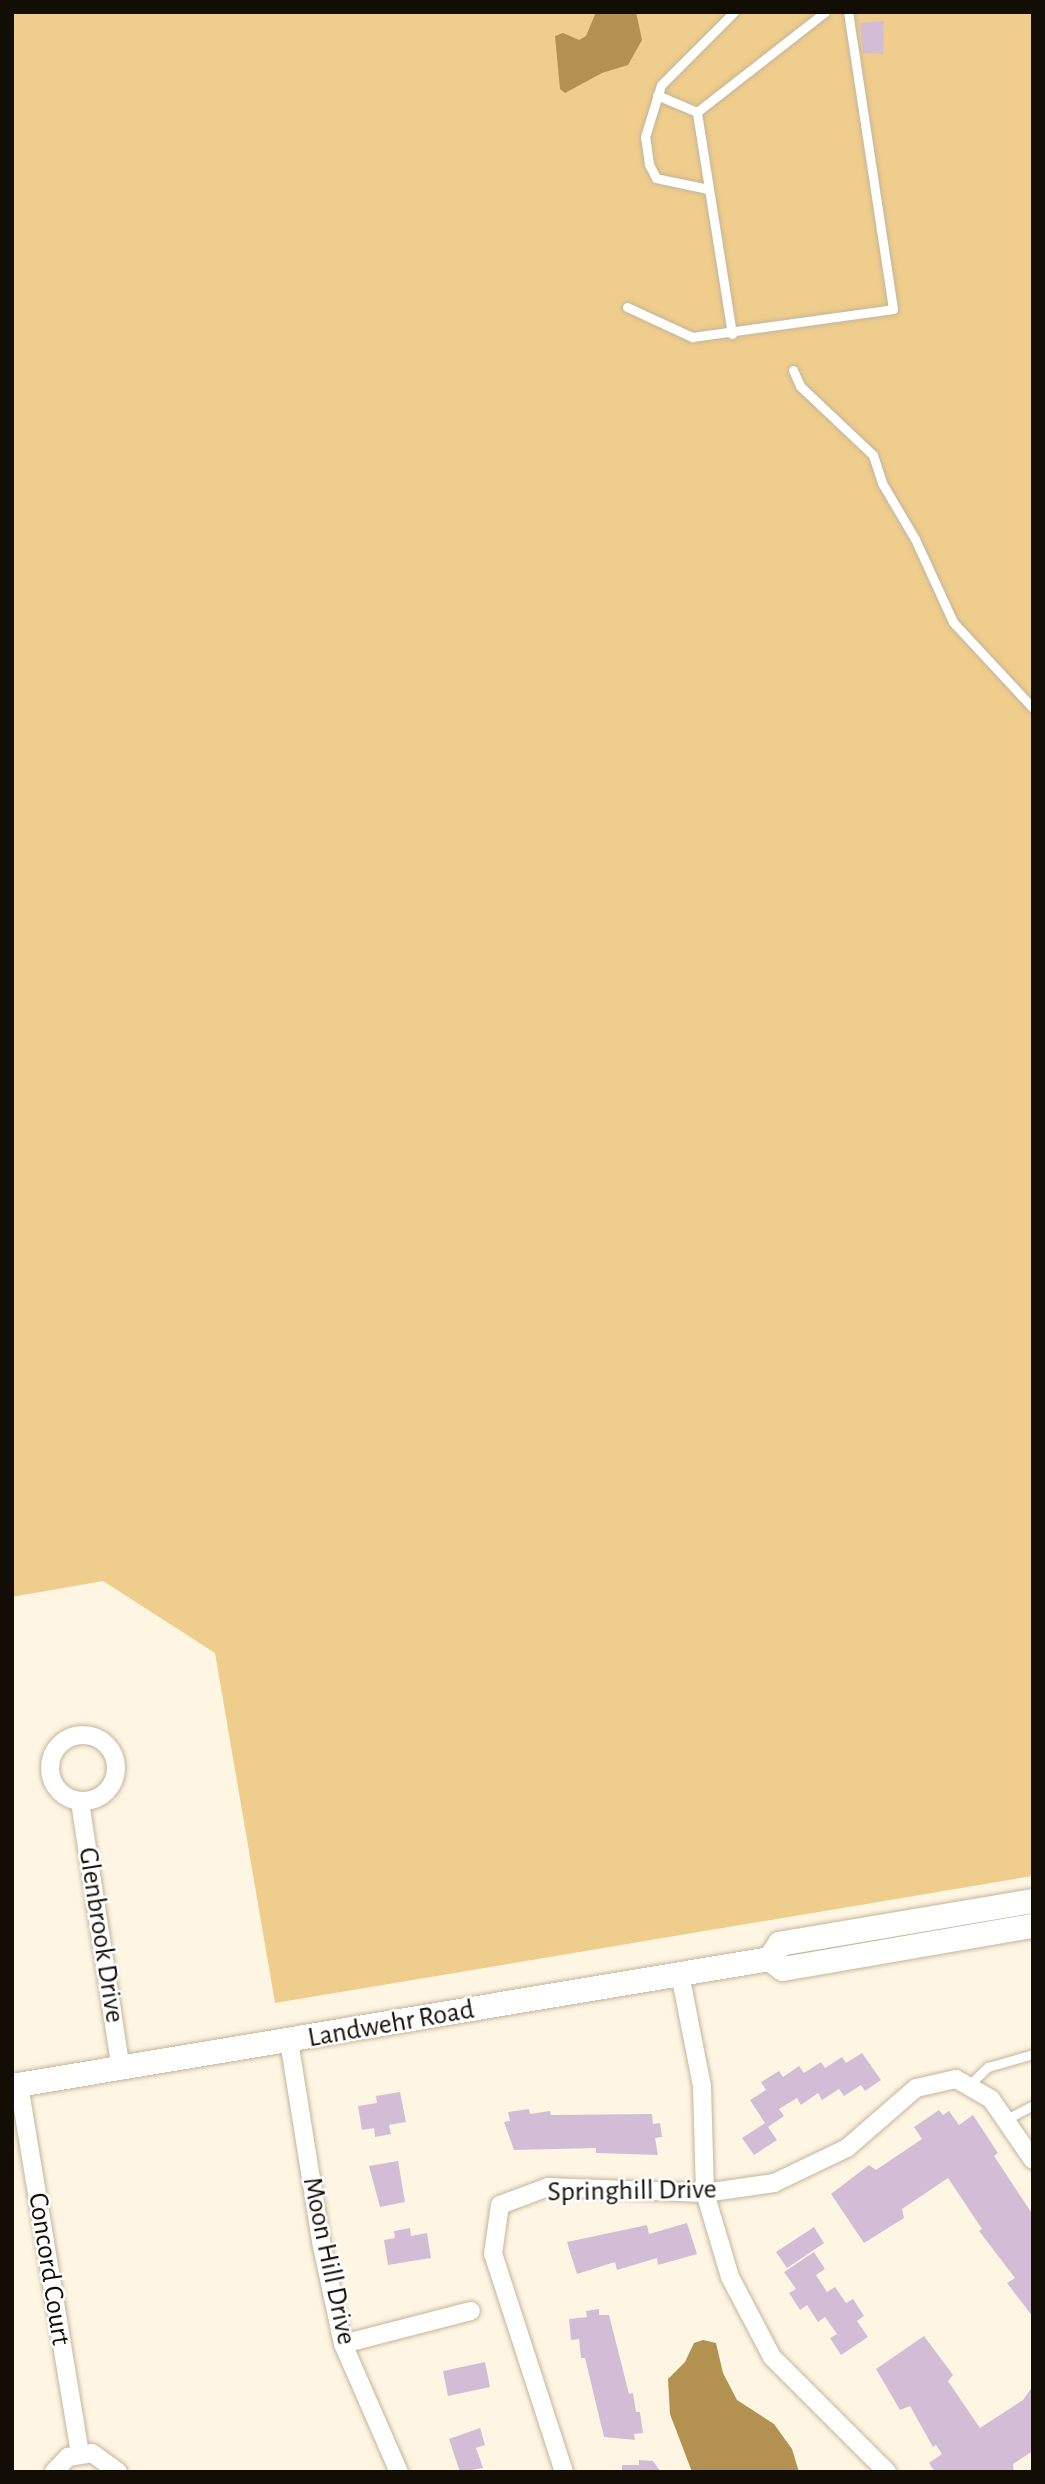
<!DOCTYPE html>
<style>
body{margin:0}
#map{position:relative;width:1045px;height:2484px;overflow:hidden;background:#fef5e3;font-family:"Alegreya Sans",sans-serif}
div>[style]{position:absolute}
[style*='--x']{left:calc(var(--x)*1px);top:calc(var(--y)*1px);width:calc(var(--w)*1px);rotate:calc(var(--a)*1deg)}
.green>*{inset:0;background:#efcd8c}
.water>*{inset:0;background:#b29151}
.building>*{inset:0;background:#d3bdd6}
.roads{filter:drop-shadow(0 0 2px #c4b599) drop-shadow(0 0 2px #c4b599)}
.service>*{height:9px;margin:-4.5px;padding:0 4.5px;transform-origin:4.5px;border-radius:4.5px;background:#fff}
.minor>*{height:18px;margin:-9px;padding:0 9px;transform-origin:9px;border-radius:9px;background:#fff}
.minor>.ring{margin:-9px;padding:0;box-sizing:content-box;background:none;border:18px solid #fff;border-radius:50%}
.secondary>*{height:24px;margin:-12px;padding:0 12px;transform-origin:12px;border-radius:12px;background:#fff}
span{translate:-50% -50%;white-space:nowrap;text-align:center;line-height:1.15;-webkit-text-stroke:5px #fff;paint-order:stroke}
.street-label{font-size:28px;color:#130e05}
.frame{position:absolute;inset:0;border:14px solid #130e05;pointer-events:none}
</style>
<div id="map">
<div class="green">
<div style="clip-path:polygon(12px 12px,1033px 12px,1033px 1876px,275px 2003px,215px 1653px,103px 1581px,12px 1597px)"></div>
</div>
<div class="water">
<div style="clip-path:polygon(596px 12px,636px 12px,642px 40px,628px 65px,602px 73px,565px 93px,560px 89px,555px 36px,563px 33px,579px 40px,586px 36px)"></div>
<div style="clip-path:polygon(703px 2340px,716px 2343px,723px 2373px,737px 2400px,774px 2424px,792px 2449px,799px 2472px,692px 2472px,670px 2414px,668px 2379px,685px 2362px,694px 2343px)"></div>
</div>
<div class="building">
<div style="clip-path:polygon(884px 21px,883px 54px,863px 53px,860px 23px)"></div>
<div style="clip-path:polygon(862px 2053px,881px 2080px,865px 2091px,861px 2085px,844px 2096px,839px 2089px,822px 2100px,818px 2093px,801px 2105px,797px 2098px,779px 2109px,784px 2116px,768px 2127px,777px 2140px,754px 2155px,742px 2138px,765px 2123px,750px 2100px,766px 2090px,761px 2082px,779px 2071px,783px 2077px,799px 2066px,804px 2073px,821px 2062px,825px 2068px,842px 2057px,846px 2063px)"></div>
<div style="clip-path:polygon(400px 2092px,406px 2122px,389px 2125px,391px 2134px,375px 2137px,374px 2128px,362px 2130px,358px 2106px,377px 2103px,376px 2096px)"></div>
<div style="clip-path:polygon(529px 2109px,530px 2114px,550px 2111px,551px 2115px,652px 2114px,653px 2124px,660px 2123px,662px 2137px,655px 2138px,658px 2155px,596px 2153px,596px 2148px,514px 2150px,504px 2122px,510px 2121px,508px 2112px)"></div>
<div style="clip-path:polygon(939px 2110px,943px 2115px,949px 2111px,959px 2125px,973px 2115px,998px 2153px,994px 2156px,1033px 2215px,1033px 2317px,1007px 2283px,1015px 2278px,979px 2231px,982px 2229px,948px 2178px,902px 2209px,904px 2218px,864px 2243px,831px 2194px,869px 2165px,876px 2170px,922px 2139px,914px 2127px)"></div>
<div style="clip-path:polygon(398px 2161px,405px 2202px,380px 2207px,369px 2166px)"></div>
<div style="clip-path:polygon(687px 2223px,697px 2254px,658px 2265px,657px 2258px,617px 2270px,615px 2262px,577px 2274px,567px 2242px,647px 2225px,649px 2234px)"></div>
<div style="clip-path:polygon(814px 2227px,824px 2243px,787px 2268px,776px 2252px)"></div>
<div style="clip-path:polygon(410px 2228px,411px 2236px,427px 2233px,431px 2258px,388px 2265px,384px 2240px,395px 2238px,394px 2231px)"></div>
<div style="clip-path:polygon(814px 2252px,825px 2269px,816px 2275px,827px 2292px,835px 2287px,846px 2303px,853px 2299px,864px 2316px,857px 2321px,868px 2337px,841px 2355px,830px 2338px,837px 2334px,825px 2317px,818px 2322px,807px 2305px,800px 2310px,789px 2293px,796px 2289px,784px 2272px)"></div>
<div style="clip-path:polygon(599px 2309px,599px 2315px,609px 2315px,629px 2394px,633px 2393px,636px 2412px,640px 2412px,643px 2433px,634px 2434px,635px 2440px,604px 2437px,585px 2358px,581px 2358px,579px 2339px,571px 2340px,569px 2319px,587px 2317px,586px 2311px)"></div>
<div style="clip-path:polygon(924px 2336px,953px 2375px,948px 2381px,980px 2428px,1023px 2400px,1033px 2386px,1033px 2451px,1013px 2464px,1014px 2472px,935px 2472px,929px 2463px,942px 2454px,936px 2445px,933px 2447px,910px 2406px,900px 2410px,876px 2369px)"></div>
<div style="clip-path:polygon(485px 2362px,490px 2387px,448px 2396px,443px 2371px)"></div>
<div style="clip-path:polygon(480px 2428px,485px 2445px,476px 2448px,483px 2468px,460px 2472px,449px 2439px)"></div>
<div style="clip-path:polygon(639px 2460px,653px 2461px,661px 2472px,622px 2472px,622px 2465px,639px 2465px)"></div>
</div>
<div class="roads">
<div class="service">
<div style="--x:657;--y:95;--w:43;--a:23"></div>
<div style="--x:708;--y:189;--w:53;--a:-168.1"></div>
<div style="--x:656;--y:178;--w:16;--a:-117"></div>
<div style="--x:649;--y:164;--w:27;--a:-98"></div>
<div style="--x:645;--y:137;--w:54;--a:-72.9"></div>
<div style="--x:661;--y:85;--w:103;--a:-45"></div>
<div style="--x:627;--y:307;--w:72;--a:24.8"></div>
<div style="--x:692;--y:337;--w:203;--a:-7.9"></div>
<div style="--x:893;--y:309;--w:300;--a:-98.6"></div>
<div style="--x:732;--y:334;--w:225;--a:-99"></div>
<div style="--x:697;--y:112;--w:162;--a:-38"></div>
<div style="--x:793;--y:370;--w:17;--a:66"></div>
<div style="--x:800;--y:386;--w:100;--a:43.4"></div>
<div style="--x:873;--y:455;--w:29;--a:72"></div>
<div style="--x:882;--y:483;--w:65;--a:59.5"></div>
<div style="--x:915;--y:539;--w:91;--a:65.4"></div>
<div style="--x:953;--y:622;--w:117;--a:47.1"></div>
<div style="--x:968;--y:2086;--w:28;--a:-44"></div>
<div style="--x:988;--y:2067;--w:47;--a:-16.1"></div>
<div style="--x:1005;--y:2120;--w:32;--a:-28"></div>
</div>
<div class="minor">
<div class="ring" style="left:50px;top:1735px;width:48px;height:48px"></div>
<div style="--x:80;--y:1802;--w:270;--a:81.3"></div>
<div style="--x:680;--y:1974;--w:114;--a:78.9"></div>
<div style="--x:702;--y:2086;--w:107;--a:88.4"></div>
<div style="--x:705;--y:2193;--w:88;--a:73.4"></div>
<div style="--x:730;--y:2277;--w:90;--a:62.3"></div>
<div style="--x:772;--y:2357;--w:163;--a:45"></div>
<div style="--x:289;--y:2041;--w:208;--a:80.9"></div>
<div style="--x:322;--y:2246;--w:100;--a:77.9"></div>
<div style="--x:343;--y:2344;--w:140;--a:66.4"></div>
<div style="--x:19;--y:2085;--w:373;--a:80.6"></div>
<div style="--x:343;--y:2344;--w:132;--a:-14.5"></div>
<div style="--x:54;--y:2472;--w:21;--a:-47"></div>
<div style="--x:68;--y:2457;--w:24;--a:-9"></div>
<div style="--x:92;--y:2453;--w:32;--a:36"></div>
<div style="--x:564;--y:2472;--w:229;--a:-108"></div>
<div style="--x:493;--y:2254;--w:49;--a:-81.9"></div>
<div style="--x:500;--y:2205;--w:51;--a:-20.6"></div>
<div style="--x:548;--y:2187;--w:157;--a:2.2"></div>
<div style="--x:705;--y:2193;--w:70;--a:-8.2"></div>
<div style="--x:774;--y:2183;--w:81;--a:-25.6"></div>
<div style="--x:847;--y:2148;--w:91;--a:-41"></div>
<div style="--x:916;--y:2088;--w:41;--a:-12.7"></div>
<div style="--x:956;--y:2079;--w:40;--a:29.7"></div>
<div style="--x:991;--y:2099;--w:74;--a:55.5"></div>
</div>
<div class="secondary">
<div style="--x:1033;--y:1901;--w:257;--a:170.4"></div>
<div style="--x:780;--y:1944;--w:18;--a:124"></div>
<div style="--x:770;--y:1959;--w:16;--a:38"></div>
<div style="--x:783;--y:1969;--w:254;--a:-9.8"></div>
<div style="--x:12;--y:2086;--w:769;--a:-9.51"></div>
</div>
</div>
<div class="street-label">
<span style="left:101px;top:1935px;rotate:81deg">Glenbrook Drive</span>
<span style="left:391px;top:2024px;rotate:-10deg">Landwehr Road</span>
<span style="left:632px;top:2191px;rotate:-1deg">Springhill Drive</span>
<span style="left:329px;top:2261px;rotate:78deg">Moon Hill Drive</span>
<span style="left:49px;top:2269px;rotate:81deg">Concord Court</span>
</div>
<div class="frame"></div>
</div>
